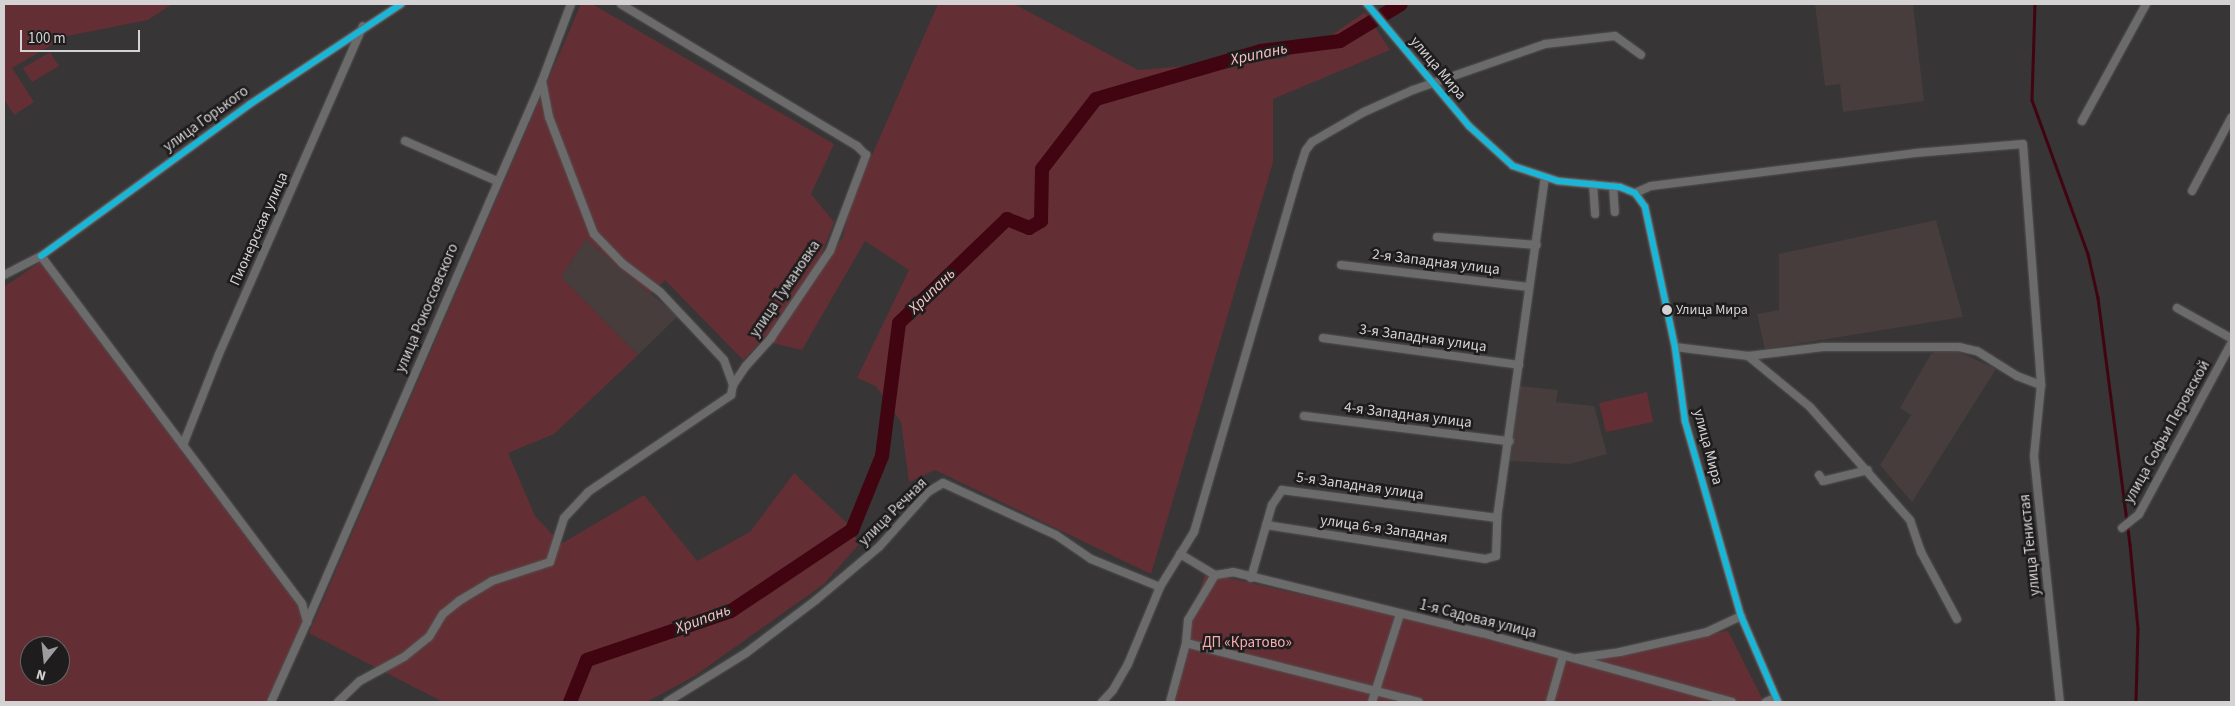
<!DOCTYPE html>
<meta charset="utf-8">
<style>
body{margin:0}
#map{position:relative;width:2235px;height:706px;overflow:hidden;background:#373535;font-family:"Source Sans 3",sans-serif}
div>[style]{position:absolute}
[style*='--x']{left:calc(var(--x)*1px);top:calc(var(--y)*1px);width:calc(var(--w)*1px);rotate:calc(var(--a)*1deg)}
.built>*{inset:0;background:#473d3d}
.green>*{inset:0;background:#642f34}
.stream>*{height:2.5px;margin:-1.25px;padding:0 1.25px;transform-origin:1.25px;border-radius:1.25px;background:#410512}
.river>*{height:14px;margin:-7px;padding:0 7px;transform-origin:7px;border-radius:7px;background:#410512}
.roads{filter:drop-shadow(0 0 1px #525151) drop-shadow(0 0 1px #525151)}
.street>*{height:8px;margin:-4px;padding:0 4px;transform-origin:4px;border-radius:4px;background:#6c6b6b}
.bus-1>*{height:6px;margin:-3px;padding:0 3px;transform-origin:3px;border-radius:3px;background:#1ab6d8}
.dots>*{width:14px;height:14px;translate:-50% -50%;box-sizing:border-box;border:2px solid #1e1c1c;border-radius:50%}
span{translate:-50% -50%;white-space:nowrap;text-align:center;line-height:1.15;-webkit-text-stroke:5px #1e1c1c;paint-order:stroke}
.bus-label{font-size:14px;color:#d4d2d2}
.left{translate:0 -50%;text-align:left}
.street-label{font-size:15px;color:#d4d2d2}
.park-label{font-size:15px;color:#fbacb0}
.water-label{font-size:16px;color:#f8c2c4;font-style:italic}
.frame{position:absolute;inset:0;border:5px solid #d4d2d2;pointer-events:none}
.north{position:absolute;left:20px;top:636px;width:50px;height:50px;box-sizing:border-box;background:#1e1c1c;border:1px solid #676565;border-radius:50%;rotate:196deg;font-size:14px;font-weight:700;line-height:20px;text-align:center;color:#d4d2d2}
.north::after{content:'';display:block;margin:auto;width:18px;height:22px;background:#9d9b9b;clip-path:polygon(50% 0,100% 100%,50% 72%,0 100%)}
.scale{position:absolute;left:20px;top:30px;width:120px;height:22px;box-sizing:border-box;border:2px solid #d4d2d2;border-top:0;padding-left:6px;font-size:15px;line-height:18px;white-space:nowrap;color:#d4d2d2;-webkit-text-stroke:4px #1e1c1c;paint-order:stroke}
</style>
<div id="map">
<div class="built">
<div style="clip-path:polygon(1815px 4px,1913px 4px,1924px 101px,1843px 112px,1840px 84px,1825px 86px)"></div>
<div style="clip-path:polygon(1936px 220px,1963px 317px,1765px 349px,1757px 314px,1779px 310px,1779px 254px)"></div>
<div style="clip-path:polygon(586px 239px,678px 316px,638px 355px,561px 277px)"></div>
<div style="clip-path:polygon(1940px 349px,1957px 351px,1996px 369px,1912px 502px,1880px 465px,1911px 415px,1900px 408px,1931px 354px)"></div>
<div style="clip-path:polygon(1519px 386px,1558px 390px,1556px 402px,1594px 406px,1607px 454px,1570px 464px,1510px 461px)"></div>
</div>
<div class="green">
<div style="clip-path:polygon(4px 4px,172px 4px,148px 20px,67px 36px,12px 68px,34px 102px,14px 115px,4px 99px)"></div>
<div style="clip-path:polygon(581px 4px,592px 4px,834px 144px,811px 194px,834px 222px,819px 261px,769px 333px,743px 360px,665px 280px,650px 294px,586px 239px,561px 277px,638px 355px,554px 434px,508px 453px,535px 516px,561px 544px,644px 495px,697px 561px,750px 532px,794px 473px,850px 526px,859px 544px,824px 584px,693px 677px,646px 702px,443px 702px,309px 633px)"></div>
<div style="clip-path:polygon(938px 4px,1014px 4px,1138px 70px,1284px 58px,1329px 37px,1365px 12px,1390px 50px,1273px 99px,1273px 162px,1151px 574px,935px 470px,909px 482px,901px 422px,876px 386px,857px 378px,909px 270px,865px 241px,802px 350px,772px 343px,843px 237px,853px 193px,873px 153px)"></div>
<div style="clip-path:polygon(50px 52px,59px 66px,32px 82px,23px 68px)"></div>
<div style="clip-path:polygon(evenodd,40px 262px,299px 607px,303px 624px,268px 702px,4px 702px,4px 287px,40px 262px,30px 646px,60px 646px,60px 676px,30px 676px,30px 646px)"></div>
<div style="clip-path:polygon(1647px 392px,1653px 422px,1606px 432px,1599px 403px)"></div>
<div style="clip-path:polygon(1205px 573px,1575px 655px,1728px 631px,1764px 702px,1170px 702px)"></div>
</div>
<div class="stream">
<div style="--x:2035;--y:4;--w:96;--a:91.8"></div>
<div style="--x:2032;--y:100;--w:164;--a:70"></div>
<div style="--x:2088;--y:254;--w:45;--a:77.2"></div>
<div style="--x:2098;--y:298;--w:248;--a:82.6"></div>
<div style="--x:2130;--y:544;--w:85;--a:84.6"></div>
<div style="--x:2138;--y:629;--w:73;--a:91.6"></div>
</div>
<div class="river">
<div style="--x:570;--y:702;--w:45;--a:-68"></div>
<div style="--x:587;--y:660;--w:152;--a:-18.8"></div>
<div style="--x:731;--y:611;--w:146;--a:-33.8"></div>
<div style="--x:852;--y:530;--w:80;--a:-67.9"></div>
<div style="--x:882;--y:456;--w:134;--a:-82.7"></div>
<div style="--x:899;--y:323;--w:150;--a:-43.9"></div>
<div style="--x:1007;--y:219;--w:24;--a:22"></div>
<div style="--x:1029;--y:228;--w:14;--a:-30"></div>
<div style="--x:1041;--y:221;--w:52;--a:-88.9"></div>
<div style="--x:1042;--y:169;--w:88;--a:-52.4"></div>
<div style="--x:1096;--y:99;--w:172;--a:-16.2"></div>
<div style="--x:1261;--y:51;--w:80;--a:-7.2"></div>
<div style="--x:1340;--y:41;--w:71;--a:-31.2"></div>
</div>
<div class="roads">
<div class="street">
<div style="--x:1367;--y:4;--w:159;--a:50.1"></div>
<div style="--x:1469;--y:126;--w:59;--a:42.3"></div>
<div style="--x:1513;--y:166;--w:47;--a:18.4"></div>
<div style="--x:1558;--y:181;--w:62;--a:5.5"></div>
<div style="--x:1620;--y:187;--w:16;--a:22"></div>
<div style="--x:1635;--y:193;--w:17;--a:54"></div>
<div style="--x:1645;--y:207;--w:143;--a:77.9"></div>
<div style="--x:1675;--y:347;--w:75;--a:82.3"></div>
<div style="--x:1685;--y:421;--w:203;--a:74"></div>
<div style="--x:1741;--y:616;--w:94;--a:66.7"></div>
<div style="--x:542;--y:81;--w:37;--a:79"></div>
<div style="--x:549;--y:117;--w:125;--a:69"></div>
<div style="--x:594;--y:234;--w:42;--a:46"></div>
<div style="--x:623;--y:264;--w:46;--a:37.1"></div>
<div style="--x:660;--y:292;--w:93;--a:46.7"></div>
<div style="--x:724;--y:360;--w:27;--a:70"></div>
<div style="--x:2082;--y:121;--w:133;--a:-61.3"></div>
<div style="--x:405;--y:141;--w:100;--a:23.5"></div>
<div style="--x:1593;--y:184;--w:30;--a:86"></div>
<div style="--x:1613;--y:186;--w:26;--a:86"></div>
<div style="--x:2192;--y:191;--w:83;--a:-61.9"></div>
<div style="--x:1635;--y:193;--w:17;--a:-24"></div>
<div style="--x:1651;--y:186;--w:266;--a:-7.1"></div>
<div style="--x:1915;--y:153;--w:108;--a:-4.8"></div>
<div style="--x:2023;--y:144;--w:242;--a:85.7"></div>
<div style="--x:2041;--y:385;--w:71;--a:95.6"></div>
<div style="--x:2034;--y:456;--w:247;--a:84"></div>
<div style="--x:1437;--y:237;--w:100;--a:4.6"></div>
<div style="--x:41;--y:256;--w:435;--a:53.1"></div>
<div style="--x:302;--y:604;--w:19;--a:74"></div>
<div style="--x:307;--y:622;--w:88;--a:114.2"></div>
<div style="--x:1341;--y:265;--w:189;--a:6.7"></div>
<div style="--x:4;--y:275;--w:42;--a:-27.2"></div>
<div style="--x:41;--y:256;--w:258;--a:-36"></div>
<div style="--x:250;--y:104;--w:181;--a:-33.5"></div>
<div style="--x:2177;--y:308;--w:62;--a:29.1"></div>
<div style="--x:1323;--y:338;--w:198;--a:7.8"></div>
<div style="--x:1675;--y:347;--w:74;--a:7"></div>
<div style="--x:1748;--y:356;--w:80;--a:39.4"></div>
<div style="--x:1810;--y:407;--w:151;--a:48.5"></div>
<div style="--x:1910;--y:520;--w:34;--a:71"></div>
<div style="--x:1921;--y:552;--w:76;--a:61.8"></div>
<div style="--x:1748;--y:356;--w:76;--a:-6.8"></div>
<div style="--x:1823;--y:347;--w:136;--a:0"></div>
<div style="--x:1959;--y:347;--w:18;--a:13"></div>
<div style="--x:1977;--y:351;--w:47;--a:32"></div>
<div style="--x:2017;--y:376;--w:26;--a:21"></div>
<div style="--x:1304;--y:416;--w:207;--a:7"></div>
<div style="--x:183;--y:445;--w:98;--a:-68.4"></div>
<div style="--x:219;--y:354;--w:358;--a:-66.3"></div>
<div style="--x:1819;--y:475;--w:7;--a:56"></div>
<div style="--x:1823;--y:481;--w:46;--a:-13.7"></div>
<div style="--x:1266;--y:525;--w:222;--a:8.8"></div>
<div style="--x:1485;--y:559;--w:11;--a:-15"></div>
<div style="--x:1496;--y:556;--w:38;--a:-88"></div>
<div style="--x:1497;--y:518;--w:343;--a:-82"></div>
<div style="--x:2122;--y:528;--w:22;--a:-39"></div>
<div style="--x:2139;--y:514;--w:193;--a:-61.6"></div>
<div style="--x:1215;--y:575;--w:18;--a:-9"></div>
<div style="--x:1233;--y:572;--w:256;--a:13.8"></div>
<div style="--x:1482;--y:633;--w:259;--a:15.4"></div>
<div style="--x:1251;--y:578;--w:76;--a:-74"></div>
<div style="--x:1272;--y:505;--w:18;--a:-56"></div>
<div style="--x:1282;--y:490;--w:217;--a:7.4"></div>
<div style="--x:307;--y:622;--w:590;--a:-66.52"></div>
<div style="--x:542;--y:81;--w:82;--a:-69.4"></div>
<div style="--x:1186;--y:643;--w:240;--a:14.2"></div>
<div style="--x:1577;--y:658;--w:43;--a:-7.9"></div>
<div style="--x:1620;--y:652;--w:89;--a:-12.9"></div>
<div style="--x:1707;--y:632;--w:38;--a:-25"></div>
<div style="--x:338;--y:702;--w:30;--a:-44"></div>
<div style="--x:360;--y:681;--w:50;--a:-28.6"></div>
<div style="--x:404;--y:657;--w:32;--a:-39"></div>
<div style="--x:429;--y:637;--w:27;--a:-59"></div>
<div style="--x:443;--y:614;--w:21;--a:-39"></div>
<div style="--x:459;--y:601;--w:39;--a:-31"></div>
<div style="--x:492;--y:581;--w:61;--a:-18.1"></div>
<div style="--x:550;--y:562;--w:46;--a:-72.3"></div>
<div style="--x:564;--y:518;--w:35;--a:-47"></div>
<div style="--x:588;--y:492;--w:173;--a:-34.1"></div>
<div style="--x:731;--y:395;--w:10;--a:-79"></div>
<div style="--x:733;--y:385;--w:23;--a:-56"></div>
<div style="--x:746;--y:366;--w:38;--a:-48"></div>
<div style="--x:771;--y:338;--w:105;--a:-55.9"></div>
<div style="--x:830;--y:251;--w:103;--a:-69.4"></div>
<div style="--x:866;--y:155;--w:13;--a:-135"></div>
<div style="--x:857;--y:146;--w:275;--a:-149"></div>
<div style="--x:667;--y:702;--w:93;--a:-31.8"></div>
<div style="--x:746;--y:653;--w:88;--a:-37.1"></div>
<div style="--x:816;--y:600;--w:82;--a:-40.1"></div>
<div style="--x:879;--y:547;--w:74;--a:-48.3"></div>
<div style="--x:928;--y:492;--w:17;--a:-31"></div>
<div style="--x:943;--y:483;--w:124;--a:24.7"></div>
<div style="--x:1056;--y:535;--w:42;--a:34.4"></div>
<div style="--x:1091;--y:559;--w:74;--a:22.1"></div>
<div style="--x:1102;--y:702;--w:16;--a:-47"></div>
<div style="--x:1113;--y:690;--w:30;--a:-60"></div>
<div style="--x:1128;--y:664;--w:83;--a:-67.4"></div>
<div style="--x:1160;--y:587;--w:65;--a:-58.3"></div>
<div style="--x:1194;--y:532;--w:370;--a:-73.8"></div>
<div style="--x:1297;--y:177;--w:28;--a:-72"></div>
<div style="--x:1306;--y:150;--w:10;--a:-53"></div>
<div style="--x:1312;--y:142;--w:60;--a:-30"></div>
<div style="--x:1364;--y:112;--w:54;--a:-24.2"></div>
<div style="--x:1413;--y:90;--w:140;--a:-19.2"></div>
<div style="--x:1545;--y:44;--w:70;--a:-6.5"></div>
<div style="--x:1615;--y:36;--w:32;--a:36"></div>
<div style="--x:1170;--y:702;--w:61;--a:-74.8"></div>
<div style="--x:1186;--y:643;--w:23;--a:-85"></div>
<div style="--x:1188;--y:620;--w:52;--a:-59"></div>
<div style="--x:1215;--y:575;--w:41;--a:-149"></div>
<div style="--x:1372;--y:702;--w:92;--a:-72.3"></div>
<div style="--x:1550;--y:702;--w:48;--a:-74.2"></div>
<div style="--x:1766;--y:702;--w:10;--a:-24"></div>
</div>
</div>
<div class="bus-1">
<div style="--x:1367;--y:4;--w:159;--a:50.1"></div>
<div style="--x:1469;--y:126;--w:59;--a:42.3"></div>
<div style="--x:1513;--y:166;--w:47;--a:18.4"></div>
<div style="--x:1558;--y:181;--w:62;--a:5.5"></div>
<div style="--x:1620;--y:187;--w:16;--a:22"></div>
<div style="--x:1635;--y:193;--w:17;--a:54"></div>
<div style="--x:1645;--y:207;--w:143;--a:77.9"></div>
<div style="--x:1675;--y:347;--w:75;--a:82.3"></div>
<div style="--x:1685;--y:421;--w:203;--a:74"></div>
<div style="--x:1741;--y:616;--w:94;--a:66.7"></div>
<div style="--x:41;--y:256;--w:258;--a:-36"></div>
<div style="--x:250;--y:104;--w:181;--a:-33.5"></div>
</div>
<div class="dots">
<div style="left:1667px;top:310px;background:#d4d2d2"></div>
</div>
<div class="bus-label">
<span class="left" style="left:1676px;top:310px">Улица Мира</span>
</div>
<div class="street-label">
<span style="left:1438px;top:68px;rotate:50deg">улица Мира</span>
<span style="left:206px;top:119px;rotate:-36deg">улица Горького</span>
<span style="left:259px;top:229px;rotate:-66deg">Пионерская улица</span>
<span style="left:1436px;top:262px;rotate:7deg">2-я Западная улица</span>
<span style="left:785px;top:289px;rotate:-56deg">улица Тумановка</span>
<span style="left:427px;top:308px;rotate:-67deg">улица Рокоссовского</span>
<span style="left:1423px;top:338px;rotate:8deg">3-я Западная улица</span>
<span style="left:1408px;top:415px;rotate:7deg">4-я Западная улица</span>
<span style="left:2167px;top:432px;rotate:-61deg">улица Софьи Перовской</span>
<span style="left:1708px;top:447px;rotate:75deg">улица Мира</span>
<span style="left:1360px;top:486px;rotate:8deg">5-я Западная улица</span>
<span style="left:893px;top:512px;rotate:-45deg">улица Речная</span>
<span style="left:1384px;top:529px;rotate:8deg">улица 6-я Западная</span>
<span style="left:2030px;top:545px;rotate:-96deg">улица Тенистая</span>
<span style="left:1478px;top:619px;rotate:14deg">1-я Садовая улица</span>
</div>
<div class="park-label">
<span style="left:1247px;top:643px">ДП «Кратово»</span>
</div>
<div class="water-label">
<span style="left:1259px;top:54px;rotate:-12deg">Хрипань</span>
<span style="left:932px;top:291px;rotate:-44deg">Хрипань</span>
<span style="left:703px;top:619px;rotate:-20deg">Хрипань</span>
</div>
<div class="frame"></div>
<div class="north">N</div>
<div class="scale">100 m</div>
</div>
